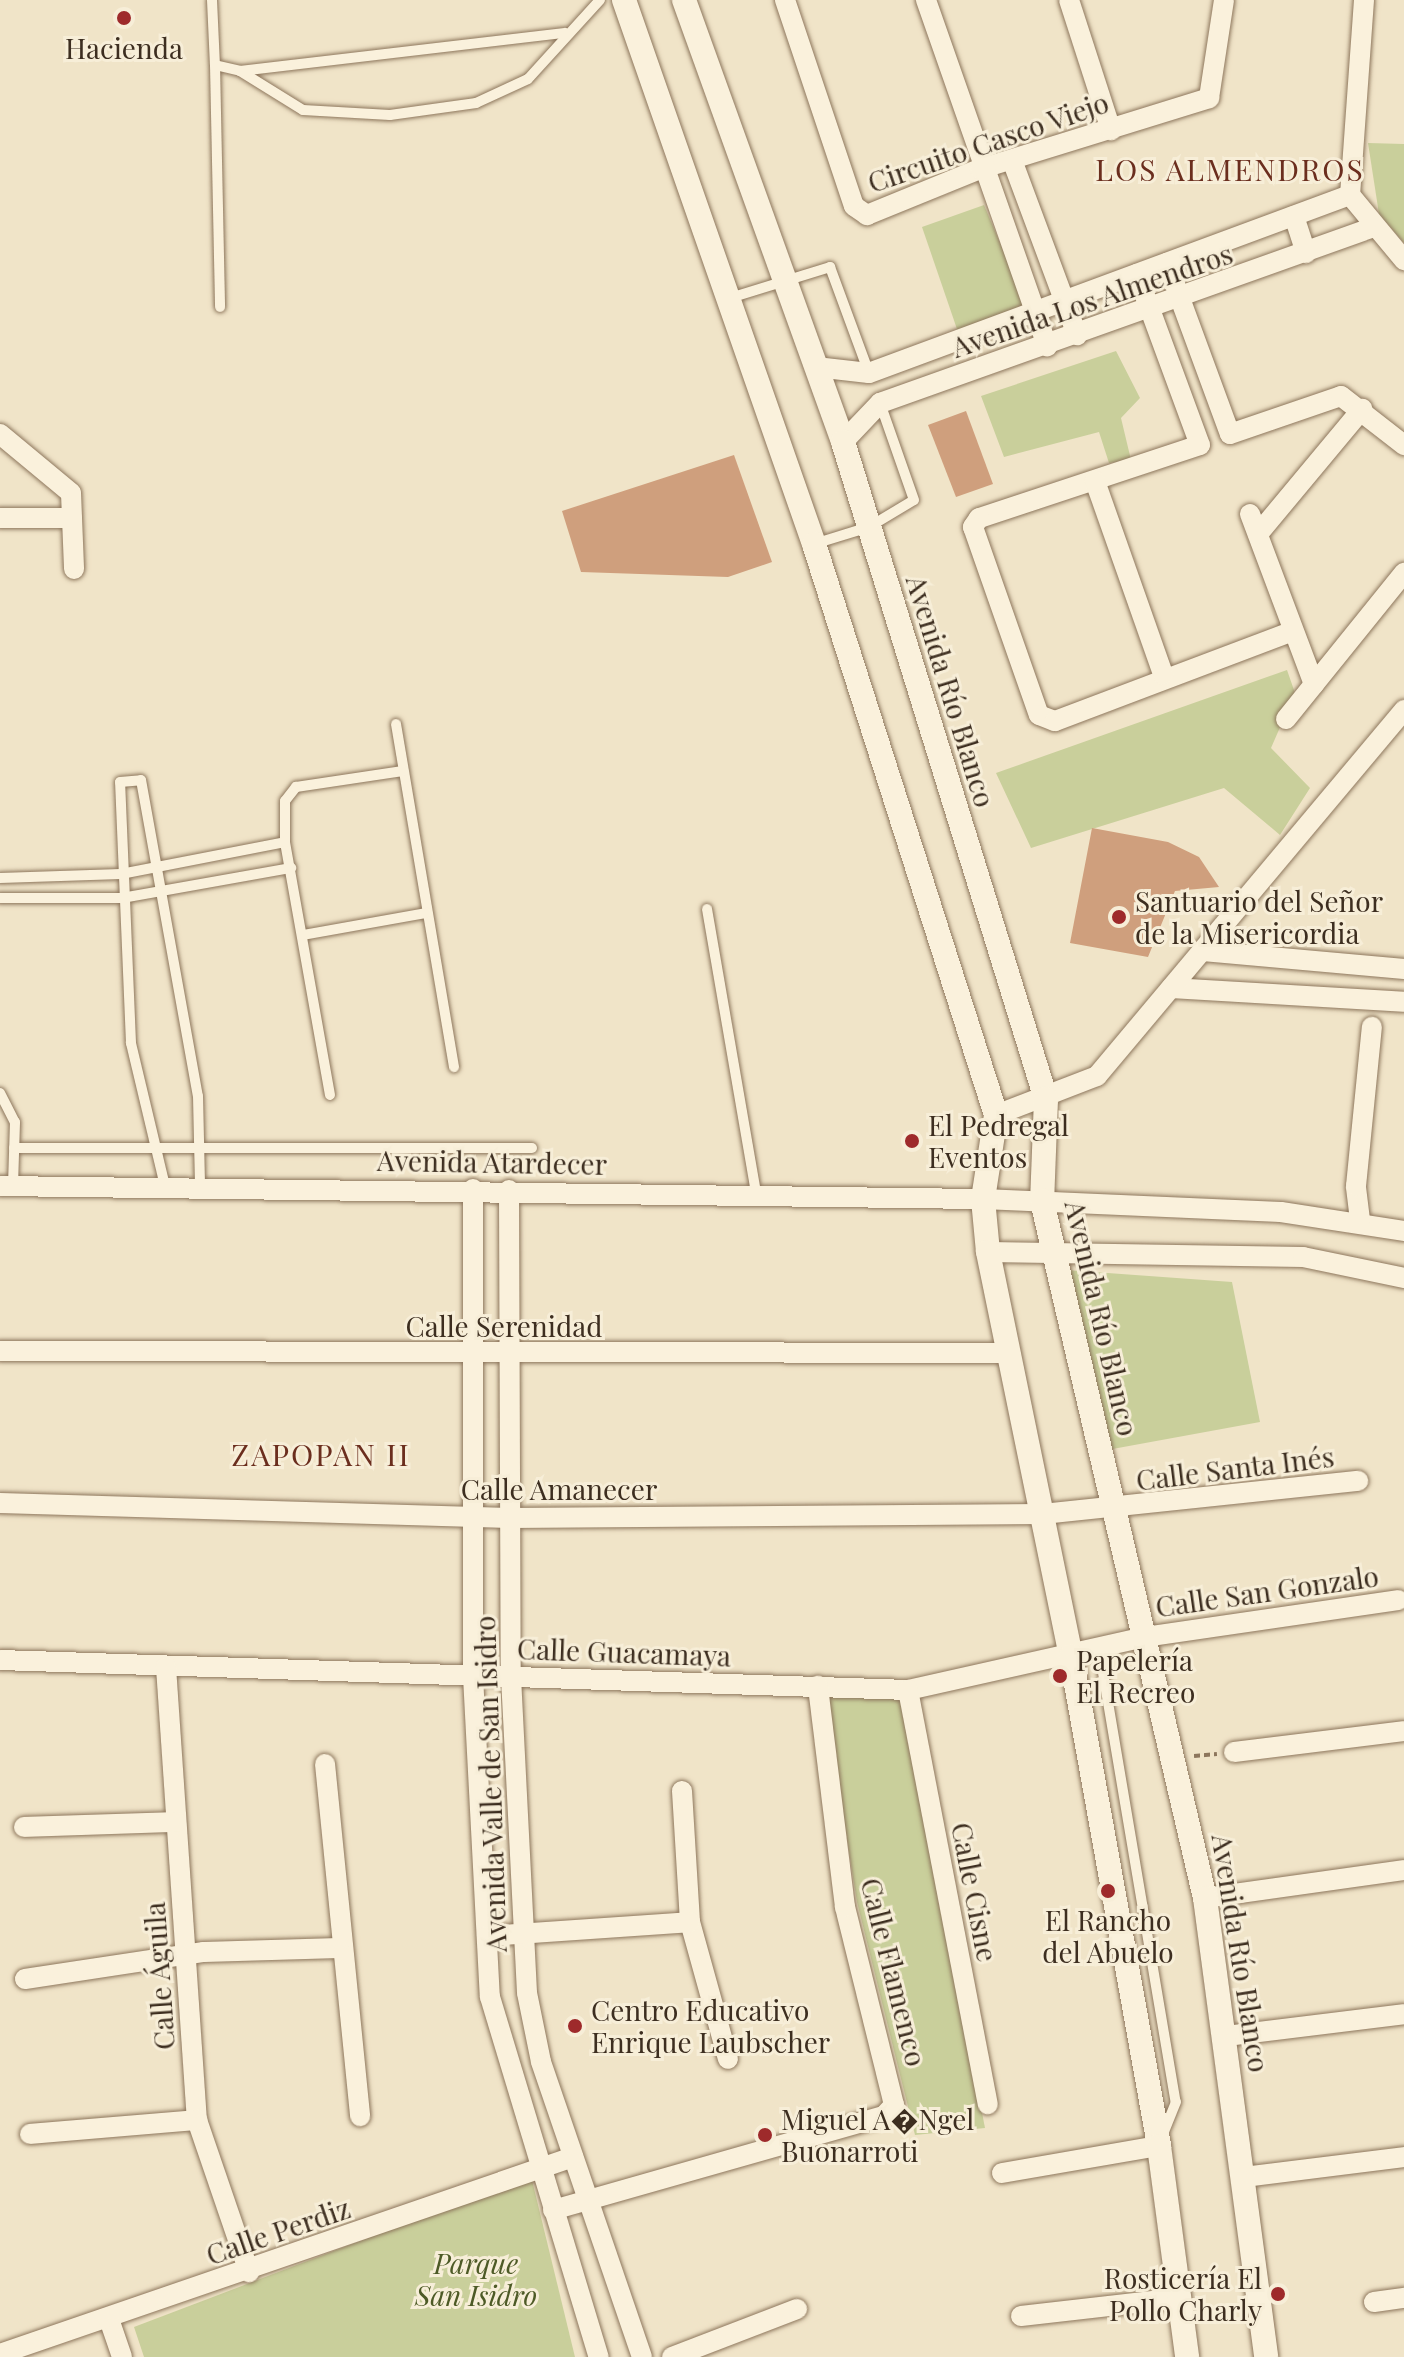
<!DOCTYPE html>
<meta charset="utf-8">
<style>
body{margin:0}
#map{position:relative;width:1404px;height:2357px;overflow:hidden;background:#f0e4c8;font-family:"Playfair Display",serif}
div>[style]{position:absolute}
[style*='--x']{left:calc(var(--x)*1px);top:calc(var(--y)*1px);width:calc(var(--w)*1px);rotate:calc(var(--a)*1deg)}
.green>*{inset:0;background:#c9cf9b}
.building>*{inset:0;background:#cf9f7d}
.path>*{height:4px;margin-top:-2px;transform-origin:0;background:repeating-linear-gradient(90deg,#8d765c 0 6px,transparent 0 10px)}
.roads{filter:drop-shadow(0 0 2px #8d765c) drop-shadow(0 0 2px #8d765c)}
.service>*{height:10px;margin:-5px;padding:0 5px;transform-origin:5px;border-radius:5px;background:#faf1dc}
.minor>*{height:20px;margin:-10px;padding:0 10px;transform-origin:10px;border-radius:10px;background:#faf1dc}
.tertiary>*{height:24px;margin:-12px;padding:0 12px;transform-origin:12px;border-radius:12px;background:#faf1dc}
.dots>*{width:22px;height:22px;translate:-50% -50%;box-sizing:border-box;border:4px solid #f7eed8;border-radius:50%}
span{translate:-50% -50%;white-space:nowrap;text-align:center;line-height:1.15;-webkit-text-stroke:6px #f7eed8;paint-order:stroke}
.poi-label{font-size:28px;color:#3d2e20}
.left{translate:0 -50%;text-align:left}
.right{translate:-100% -50%;text-align:right}
.street-label{font-size:28px;color:#3d2e20}
.park-label{font-size:28px;color:#4d5a26;font-style:italic}
.neighbourhood-label{font-size:30px;color:#6b2e1e;letter-spacing:2px}
</style>
<div id="map">
<div class="green">
<div style="clip-path:polygon(1368px 143px,1404px 144px,1404px 243px,1379px 214px)"></div>
<div style="clip-path:polygon(984px 205px,1028px 309px,958px 332px,922px 227px)"></div>
<div style="clip-path:polygon(1116px 351px,1140px 398px,1121px 418px,1131px 460px,1109px 463px,1099px 432px,1004px 457px,981px 396px)"></div>
<div style="clip-path:polygon(1287px 670px,1295px 693px,1271px 748px,1310px 788px,1280px 835px,1224px 788px,1031px 848px,996px 773px)"></div>
<div style="clip-path:polygon(1066px 1270px,1232px 1282px,1260px 1422px,1107px 1450px)"></div>
<div style="clip-path:polygon(824px 1696px,901px 1697px,985px 2128px,915px 2135px,857px 1902px)"></div>
<div style="clip-path:polygon(531px 2176px,575px 2357px,144px 2357px,134px 2327px)"></div>
</div>
<div class="building">
<div style="clip-path:polygon(966px 411px,993px 484px,956px 497px,928px 425px)"></div>
<div style="clip-path:polygon(734px 455px,772px 562px,728px 577px,581px 572px,562px 511px)"></div>
<div style="clip-path:polygon(1092px 828px,1168px 842px,1199px 857px,1219px 887px,1175px 891px,1148px 957px,1070px 943px)"></div>
</div>
<div class="path">
<div style="--x:1194;--y:1756;--w:23;--a:-5"></div>
</div>
<div class="roads">
<div class="service">
<div style="--x:212;--y:0;--w:65;--a:87.4"></div>
<div style="--x:215;--y:65;--w:26;--a:13"></div>
<div style="--x:240;--y:71;--w:74;--a:31.8"></div>
<div style="--x:303;--y:110;--w:87;--a:3.3"></div>
<div style="--x:390;--y:115;--w:87;--a:-7.9"></div>
<div style="--x:476;--y:103;--w:57;--a:-24.8"></div>
<div style="--x:528;--y:79;--w:107;--a:-47.7"></div>
<div style="--x:215;--y:65;--w:242;--a:88.8"></div>
<div style="--x:240;--y:71;--w:327;--a:-6.7"></div>
<div style="--x:730;--y:298;--w:105;--a:-17.2"></div>
<div style="--x:830;--y:267;--w:113;--a:69.8"></div>
<div style="--x:814;--y:544;--w:58;--a:-17.2"></div>
<div style="--x:869;--y:527;--w:52;--a:-31"></div>
<div style="--x:914;--y:500;--w:103;--a:-109.3"></div>
<div style="--x:396;--y:724;--w:348;--a:80.4"></div>
<div style="--x:0;--y:878;--w:121;--a:-1.9"></div>
<div style="--x:121;--y:874;--w:167;--a:-11"></div>
<div style="--x:0;--y:898;--w:122;--a:0"></div>
<div style="--x:122;--y:898;--w:172;--a:-10.1"></div>
<div style="--x:707;--y:909;--w:289;--a:80.2"></div>
<div style="--x:303;--y:935;--w:125;--a:-10.1"></div>
<div style="--x:0;--y:1093;--w:33;--a:63"></div>
<div style="--x:15;--y:1122;--w:64;--a:91.8"></div>
<div style="--x:330;--y:1095;--w:257;--a:-100.1"></div>
<div style="--x:285;--y:842;--w:41;--a:-90"></div>
<div style="--x:285;--y:801;--w:18;--a:-52"></div>
<div style="--x:296;--y:787;--w:108;--a:-8.5"></div>
<div style="--x:14;--y:1148;--w:518;--a:0"></div>
<div style="--x:165;--y:1186;--w:147;--a:-103.4"></div>
<div style="--x:131;--y:1043;--w:261;--a:-92.4"></div>
<div style="--x:120;--y:782;--w:21;--a:-5"></div>
<div style="--x:141;--y:780;--w:321;--a:79.8"></div>
<div style="--x:198;--y:1096;--w:91;--a:88.7"></div>
<div style="--x:1099;--y:1649;--w:459;--a:80.4"></div>
<div style="--x:1176;--y:2102;--w:35;--a:112"></div>
</div>
<div class="minor">
<div style="--x:785;--y:0;--w:217;--a:71.5"></div>
<div style="--x:854;--y:206;--w:16;--a:35"></div>
<div style="--x:867;--y:215;--w:122;--a:-22.2"></div>
<div style="--x:980;--y:169;--w:240;--a:-17.2"></div>
<div style="--x:1209;--y:98;--w:99;--a:-81.3"></div>
<div style="--x:926;--y:0;--w:367;--a:70.7"></div>
<div style="--x:1069;--y:0;--w:137;--a:72.1"></div>
<div style="--x:1364;--y:0;--w:196;--a:94.1"></div>
<div style="--x:1350;--y:195;--w:85;--a:50.3"></div>
<div style="--x:1012;--y:160;--w:187;--a:69.6"></div>
<div style="--x:1294;--y:216;--w:39;--a:72"></div>
<div style="--x:1167;--y:263;--w:182;--a:69.8"></div>
<div style="--x:1230;--y:434;--w:117;--a:-18.9"></div>
<div style="--x:1341;--y:396;--w:80;--a:37.9"></div>
<div style="--x:1137;--y:274;--w:182;--a:69.8"></div>
<div style="--x:1200;--y:445;--w:233;--a:161.7"></div>
<div style="--x:979;--y:518;--w:11;--a:124"></div>
<div style="--x:973;--y:527;--w:199;--a:70.7"></div>
<div style="--x:1039;--y:715;--w:17;--a:21"></div>
<div style="--x:1055;--y:721;--w:251;--a:-20.7"></div>
<div style="--x:816;--y:367;--w:53;--a:6.5"></div>
<div style="--x:869;--y:373;--w:513;--a:-20.31"></div>
<div style="--x:0;--y:434;--w:92;--a:39.7"></div>
<div style="--x:71;--y:493;--w:76;--a:87.7"></div>
<div style="--x:843;--y:442;--w:54;--a:-46.5"></div>
<div style="--x:880;--y:403;--w:521;--a:-19.62"></div>
<div style="--x:1095;--y:481;--w:205;--a:70.6"></div>
<div style="--x:1250;--y:514;--w:182;--a:69.4"></div>
<div style="--x:0;--y:518;--w:72;--a:0"></div>
<div style="--x:1258;--y:534;--w:163;--a:-50.2"></div>
<div style="--x:1286;--y:719;--w:188;--a:-51.1"></div>
<div style="--x:1203;--y:951;--w:202;--a:5.1"></div>
<div style="--x:1171;--y:988;--w:233;--a:3.4"></div>
<div style="--x:996;--y:1115;--w:108;--a:-21.1"></div>
<div style="--x:1097;--y:1076;--w:478;--a:-50"></div>
<div style="--x:0;--y:1186;--w:983;--a:0.76"></div>
<div style="--x:983;--y:1199;--w:298;--a:2.5"></div>
<div style="--x:1281;--y:1212;--w:124;--a:8.8"></div>
<div style="--x:473;--y:1189;--w:487;--a:90"></div>
<div style="--x:473;--y:1676;--w:321;--a:87"></div>
<div style="--x:490;--y:1997;--w:376;--a:73.2"></div>
<div style="--x:509;--y:1190;--w:487;--a:89.8"></div>
<div style="--x:511;--y:1677;--w:316;--a:87.1"></div>
<div style="--x:527;--y:1993;--w:70;--a:78.5"></div>
<div style="--x:541;--y:2062;--w:312;--a:71.1"></div>
<div style="--x:1360;--y:1220;--w:34;--a:-97"></div>
<div style="--x:1356;--y:1186;--w:160;--a:-84.3"></div>
<div style="--x:988;--y:1252;--w:315;--a:0.9"></div>
<div style="--x:1303;--y:1257;--w:103;--a:11.7"></div>
<div style="--x:0;--y:1351;--w:1008;--a:0.11"></div>
<div style="--x:0;--y:1503;--w:510;--a:1.68"></div>
<div style="--x:510;--y:1518;--w:533;--a:-0.43"></div>
<div style="--x:1043;--y:1514;--w:317;--a:-6"></div>
<div style="--x:0;--y:1660;--w:908;--a:1.89"></div>
<div style="--x:908;--y:1690;--w:243;--a:-12.6"></div>
<div style="--x:1145;--y:1637;--w:256;--a:-8.3"></div>
<div style="--x:166;--y:1667;--w:454;--a:86.1"></div>
<div style="--x:197;--y:2120;--w:161;--a:71.1"></div>
<div style="--x:908;--y:1690;--w:422;--a:79.1"></div>
<div style="--x:1234;--y:1752;--w:171;--a:-7"></div>
<div style="--x:325;--y:1764;--w:354;--a:84.3"></div>
<div style="--x:682;--y:1791;--w:131;--a:86.5"></div>
<div style="--x:690;--y:1922;--w:142;--a:74.5"></div>
<div style="--x:24;--y:1827;--w:152;--a:-1.9"></div>
<div style="--x:1205;--y:1898;--w:201;--a:-8"></div>
<div style="--x:487;--y:1936;--w:203;--a:-3.9"></div>
<div style="--x:25;--y:1979;--w:181;--a:-8.6"></div>
<div style="--x:204;--y:1952;--w:135;--a:-1.7"></div>
<div style="--x:1226;--y:2036;--w:179;--a:-7"></div>
<div style="--x:30;--y:2134;--w:168;--a:-4.8"></div>
<div style="--x:1002;--y:2173;--w:159;--a:-9.8"></div>
<div style="--x:1244;--y:2177;--w:161;--a:-7.1"></div>
<div style="--x:553;--y:2210;--w:344;--a:-15.9"></div>
<div style="--x:884;--y:2116;--w:15;--a:-48"></div>
<div style="--x:894;--y:2105;--w:204;--a:-103.9"></div>
<div style="--x:845;--y:1907;--w:223;--a:-97"></div>
<div style="--x:1374;--y:2302;--w:30;--a:-8"></div>
<div style="--x:1021;--y:2316;--w:159;--a:-6.5"></div>
<div style="--x:109;--y:2319;--w:40;--a:71.1"></div>
<div style="--x:0;--y:2354;--w:606;--a:-18.97"></div>
<div style="--x:672;--y:2357;--w:134;--a:-21"></div>
</div>
<div class="tertiary">
<div style="--x:624;--y:0;--w:576;--a:70.75"></div>
<div style="--x:814;--y:544;--w:599;--a:72.32"></div>
<div style="--x:996;--y:1115;--w:85;--a:98.8"></div>
<div style="--x:983;--y:1199;--w:53;--a:84.6"></div>
<div style="--x:988;--y:1252;--w:412;--a:78.4"></div>
<div style="--x:1071;--y:1656;--w:498;--a:79.8"></div>
<div style="--x:1159;--y:2146;--w:213;--a:82.4"></div>
<div style="--x:684;--y:0;--w:470;--a:70.2"></div>
<div style="--x:843;--y:442;--w:688;--a:72.83"></div>
<div style="--x:1046;--y:1099;--w:102;--a:92.2"></div>
<div style="--x:1042;--y:1201;--w:716;--a:76.84"></div>
<div style="--x:1205;--y:1898;--w:463;--a:82.4"></div>
</div>
</div>
<div class="dots">
<div style="left:124px;top:18px;background:#9e2a2b"></div>
<div style="left:1119px;top:917px;background:#9e2a2b"></div>
<div style="left:912px;top:1141px;background:#9e2a2b"></div>
<div style="left:1060px;top:1676px;background:#9e2a2b"></div>
<div style="left:1108px;top:1891px;background:#9e2a2b"></div>
<div style="left:575px;top:2026px;background:#9e2a2b"></div>
<div style="left:765px;top:2135px;background:#9e2a2b"></div>
<div style="left:1278px;top:2294px;background:#9e2a2b"></div>
</div>
<div class="poi-label">
<span style="left:124px;top:48px">Hacienda</span>
<span class="left" style="left:1135px;top:917px">Santuario del Señor<br>de la Misericordia</span>
<span class="left" style="left:928px;top:1141px">El Pedregal<br>Eventos</span>
<span class="left" style="left:1076px;top:1676px">Papelería<br>El Recreo</span>
<span style="left:1108px;top:1936px">El Rancho<br>del Abuelo</span>
<span class="left" style="left:591px;top:2026px">Centro Educativo<br>Enrique Laubscher</span>
<span class="left" style="left:781px;top:2135px">Miguel A�Ngel<br>Buonarroti</span>
<span class="right" style="left:1262px;top:2294px">Rosticería El<br>Pollo Charly</span>
</div>
<div class="street-label">
<span style="left:988px;top:142px;rotate:-19deg">Circuito Casco Viejo</span>
<span style="left:1092px;top:300px;rotate:-19deg">Avenida Los Almendros</span>
<span style="left:951px;top:691px;rotate:73deg">Avenida Río Blanco</span>
<span style="left:492px;top:1162px;rotate:1deg">Avenida Atardecer</span>
<span style="left:1102px;top:1318px;rotate:77deg">Avenida Río Blanco</span>
<span style="left:504px;top:1326px">Calle Serenidad</span>
<span style="left:1235px;top:1468px;rotate:-7deg">Calle Santa Inés</span>
<span style="left:559px;top:1489px">Calle Amanecer</span>
<span style="left:1267px;top:1591px;rotate:-8deg">Calle San Gonzalo</span>
<span style="left:624px;top:1652px;rotate:2deg">Calle Guacamaya</span>
<span style="left:490px;top:1784px;rotate:-92deg">Avenida Valle de San Isidro</span>
<span style="left:975px;top:1892px;rotate:79deg">Calle Cisne</span>
<span style="left:1241px;top:1953px;rotate:81deg">Avenida Río Blanco</span>
<span style="left:894px;top:1972px;rotate:76deg">Calle Flamenco</span>
<span style="left:159px;top:1976px;rotate:-94deg">Calle Águila</span>
<span style="left:278px;top:2231px;rotate:-19deg">Calle Perdiz</span>
</div>
<div class="park-label">
<span style="left:476px;top:2279px">Parque<br>San Isidro</span>
</div>
<div class="neighbourhood-label">
<span style="left:1230px;top:169px">LOS ALMENDROS</span>
<span style="left:321px;top:1454px">ZAPOPAN II</span>
</div>
</div>
